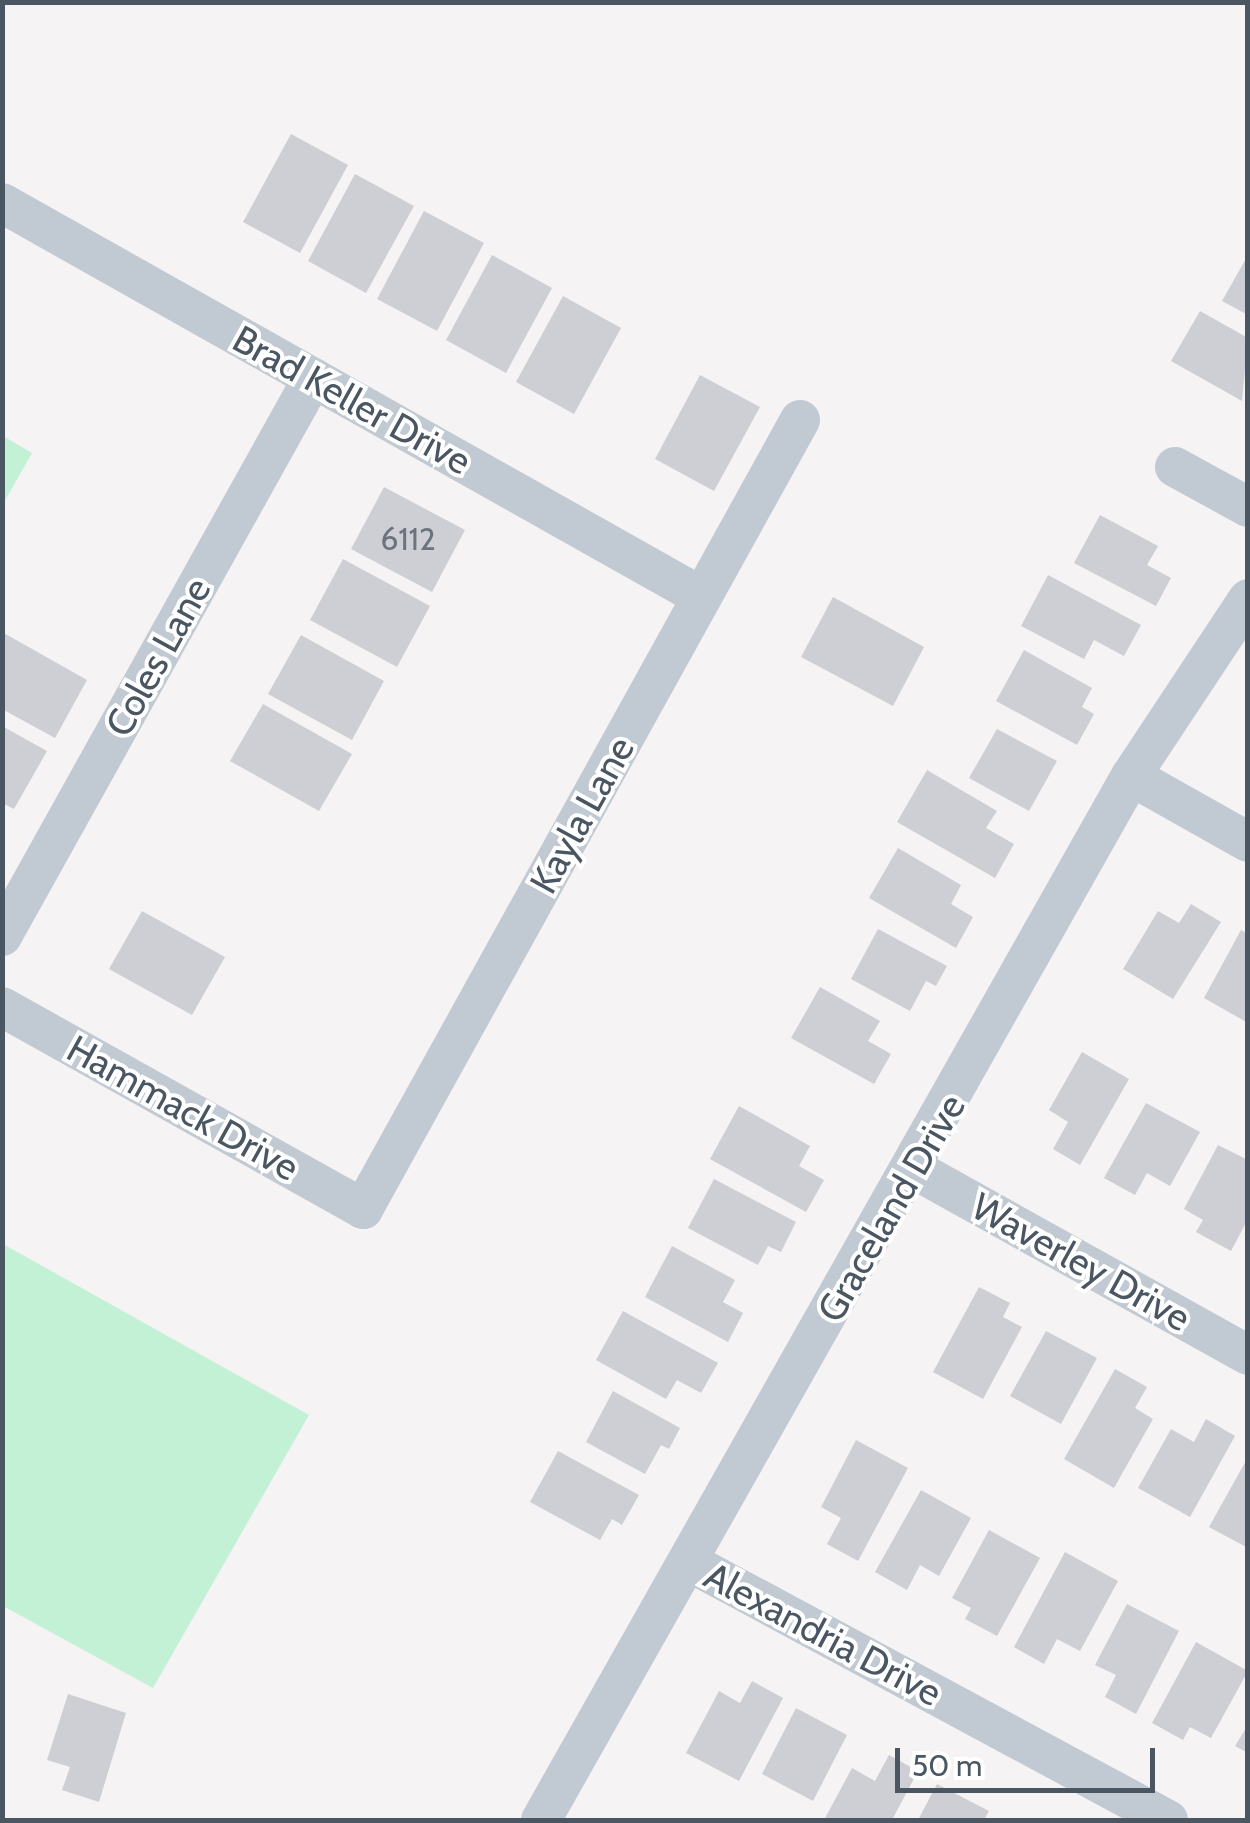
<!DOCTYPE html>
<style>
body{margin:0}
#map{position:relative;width:1250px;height:1823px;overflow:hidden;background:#f5f3f3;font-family:Cabin,sans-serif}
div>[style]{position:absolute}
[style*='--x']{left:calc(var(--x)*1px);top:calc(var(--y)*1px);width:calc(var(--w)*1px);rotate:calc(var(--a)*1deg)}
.green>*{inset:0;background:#c3f1d5}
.building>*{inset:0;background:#cdcfd5}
.minor>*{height:40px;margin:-20px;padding:0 20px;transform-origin:20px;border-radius:20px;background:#c1cad2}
span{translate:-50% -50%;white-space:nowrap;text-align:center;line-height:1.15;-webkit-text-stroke:8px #fff;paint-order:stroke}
.number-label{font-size:32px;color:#6b747e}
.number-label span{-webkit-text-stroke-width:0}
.street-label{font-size:38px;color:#4a5661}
.frame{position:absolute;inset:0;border:5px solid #4a5661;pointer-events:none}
.scale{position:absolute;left:895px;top:1748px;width:260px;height:45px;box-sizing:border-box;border:5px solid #4a5661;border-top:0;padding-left:12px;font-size:30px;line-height:35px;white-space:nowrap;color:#4a5661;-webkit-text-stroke:8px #fff;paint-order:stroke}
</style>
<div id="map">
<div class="green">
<div style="clip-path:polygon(3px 436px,32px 453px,3px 504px)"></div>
<div style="clip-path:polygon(3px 1244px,309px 1415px,153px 1688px,3px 1606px)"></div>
</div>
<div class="building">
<div style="clip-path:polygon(291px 134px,348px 165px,300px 253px,243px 222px)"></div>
<div style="clip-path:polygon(355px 174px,414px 206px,366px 293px,308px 261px)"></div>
<div style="clip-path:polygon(424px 211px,484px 243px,437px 331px,377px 299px)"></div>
<div style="clip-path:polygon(492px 255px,552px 288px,506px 373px,446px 340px)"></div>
<div style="clip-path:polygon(1248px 255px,1248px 315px,1222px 301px)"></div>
<div style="clip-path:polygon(563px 296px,621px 328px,574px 414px,516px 382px)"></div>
<div style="clip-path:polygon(1200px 311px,1248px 338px,1242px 401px,1171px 361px)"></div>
<div style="clip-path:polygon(700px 375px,760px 407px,714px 491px,655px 459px)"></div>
<div style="clip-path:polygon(384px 487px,465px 530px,432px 592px,351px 549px)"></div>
<div style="clip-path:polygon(1100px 515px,1158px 546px,1147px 565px,1171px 578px,1156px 606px,1074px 563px)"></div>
<div style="clip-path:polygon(343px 559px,430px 606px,397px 667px,310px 620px)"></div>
<div style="clip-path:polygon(1048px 575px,1141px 625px,1124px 656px,1094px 640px,1084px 659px,1021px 626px)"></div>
<div style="clip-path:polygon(833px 597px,924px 647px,893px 706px,801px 657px)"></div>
<div style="clip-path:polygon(2px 632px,87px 680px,55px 738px,2px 709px)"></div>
<div style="clip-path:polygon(301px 635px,384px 681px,352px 740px,268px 694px)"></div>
<div style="clip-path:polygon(1024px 650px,1092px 688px,1082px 707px,1094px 714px,1077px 745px,996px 701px)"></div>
<div style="clip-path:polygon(263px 704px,352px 754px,319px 811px,230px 761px)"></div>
<div style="clip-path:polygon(2px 726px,47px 751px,14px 809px,2px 803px)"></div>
<div style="clip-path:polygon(997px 729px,1057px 761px,1029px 811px,969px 778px)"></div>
<div style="clip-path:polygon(927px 770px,997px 811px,986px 828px,1014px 844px,995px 878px,897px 822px)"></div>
<div style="clip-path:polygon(898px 848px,961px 885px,951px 904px,973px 917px,956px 948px,869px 898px)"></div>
<div style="clip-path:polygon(1191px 904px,1221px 922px,1173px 999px,1123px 969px,1158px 911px,1179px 923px)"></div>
<div style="clip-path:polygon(142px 911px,225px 957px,192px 1015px,109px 969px)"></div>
<div style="clip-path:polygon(878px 929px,947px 966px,936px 986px,926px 981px,910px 1011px,851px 979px)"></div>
<div style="clip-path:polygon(1241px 930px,1248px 934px,1248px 1023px,1204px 998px)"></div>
<div style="clip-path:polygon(820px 987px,880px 1021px,868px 1041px,891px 1054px,874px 1084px,791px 1038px)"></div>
<div style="clip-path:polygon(1082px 1052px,1129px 1079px,1080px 1165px,1053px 1149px,1068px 1122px,1049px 1110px)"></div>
<div style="clip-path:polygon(1146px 1103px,1200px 1132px,1170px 1186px,1147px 1173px,1135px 1195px,1104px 1178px)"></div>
<div style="clip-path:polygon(739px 1106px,810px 1146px,799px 1166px,824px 1180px,806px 1212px,710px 1159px)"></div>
<div style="clip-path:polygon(1218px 1145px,1248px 1160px,1248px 1219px,1231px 1251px,1196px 1232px,1203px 1220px,1184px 1209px)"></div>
<div style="clip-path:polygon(714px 1179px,796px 1222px,781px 1252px,768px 1246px,758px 1265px,688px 1228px)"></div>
<div style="clip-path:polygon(672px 1246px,735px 1280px,723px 1302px,743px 1313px,728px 1342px,645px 1297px)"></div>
<div style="clip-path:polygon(979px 1287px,1010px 1303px,1003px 1317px,1022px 1327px,983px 1399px,933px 1372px)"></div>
<div style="clip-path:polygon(623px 1311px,718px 1363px,701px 1393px,677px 1380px,666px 1399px,596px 1360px)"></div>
<div style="clip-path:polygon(1046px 1331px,1097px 1358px,1061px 1424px,1010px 1396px)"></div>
<div style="clip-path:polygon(1115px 1369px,1147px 1387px,1135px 1408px,1153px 1419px,1114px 1488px,1064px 1459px)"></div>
<div style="clip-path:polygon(613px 1391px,680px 1428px,669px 1449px,661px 1445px,645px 1474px,586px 1442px)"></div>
<div style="clip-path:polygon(1206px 1419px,1235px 1436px,1190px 1517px,1138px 1488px,1171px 1429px,1194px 1442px)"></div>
<div style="clip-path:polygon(856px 1440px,908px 1468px,858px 1561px,827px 1544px,841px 1518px,821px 1507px)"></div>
<div style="clip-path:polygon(558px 1451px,639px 1495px,622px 1525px,612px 1519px,600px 1540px,530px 1502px)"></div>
<div style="clip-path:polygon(1248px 1457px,1248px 1548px,1209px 1527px)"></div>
<div style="clip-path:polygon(921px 1490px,971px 1518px,939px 1576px,920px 1565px,907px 1590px,875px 1572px)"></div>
<div style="clip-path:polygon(989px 1530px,1040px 1558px,997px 1636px,965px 1619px,971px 1608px,952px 1598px)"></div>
<div style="clip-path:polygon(1065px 1552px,1118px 1581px,1080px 1651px,1057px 1639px,1044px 1664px,1014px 1647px)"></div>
<div style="clip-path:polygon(1127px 1604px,1179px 1631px,1136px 1714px,1105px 1697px,1116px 1675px,1095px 1665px)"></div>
<div style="clip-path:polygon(1196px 1642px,1248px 1671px,1211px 1738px,1190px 1727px,1183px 1740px,1152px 1723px)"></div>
<div style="clip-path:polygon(752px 1681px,783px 1698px,739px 1781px,686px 1753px,719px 1691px,740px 1703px)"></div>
<div style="clip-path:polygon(68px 1694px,126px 1713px,99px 1802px,62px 1790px,70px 1767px,47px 1760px)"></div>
<div style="clip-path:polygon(796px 1708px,847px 1735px,813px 1801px,762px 1774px)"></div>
<div style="clip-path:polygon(1248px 1725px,1248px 1753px,1235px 1746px)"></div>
<div style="clip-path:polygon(889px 1755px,918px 1771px,892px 1820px,824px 1820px,852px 1768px,875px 1781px)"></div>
<div style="clip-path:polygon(937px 1784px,989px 1811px,984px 1820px,918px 1820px)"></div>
</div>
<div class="minor">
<div style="--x:2;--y:203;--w:803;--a:29.37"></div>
<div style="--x:1175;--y:467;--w:83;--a:28.7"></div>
<div style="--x:1131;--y:776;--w:134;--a:29.4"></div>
<div style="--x:2;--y:936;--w:639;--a:-60.87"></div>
<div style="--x:2;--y:1007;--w:414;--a:29.2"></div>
<div style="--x:363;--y:1209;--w:902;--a:-61.02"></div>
<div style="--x:914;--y:1169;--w:382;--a:29.1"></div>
<div style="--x:689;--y:1562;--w:544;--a:28.31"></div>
<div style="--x:541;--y:1820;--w:1199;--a:-60.53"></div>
<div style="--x:1131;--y:776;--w:212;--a:-56.5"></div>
</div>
<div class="number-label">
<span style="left:408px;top:539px">6112</span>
</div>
<div class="street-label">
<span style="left:352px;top:400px;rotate:29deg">Brad Keller Drive</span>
<span style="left:158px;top:657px;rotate:-61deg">Coles Lane</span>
<span style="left:582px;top:815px;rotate:-61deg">Kayla Lane</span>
<span style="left:183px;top:1108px;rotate:29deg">Hammack Drive</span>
<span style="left:891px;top:1208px;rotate:-60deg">Graceland Drive</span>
<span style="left:1081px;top:1262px;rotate:29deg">Waverley Drive</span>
<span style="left:823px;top:1634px;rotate:28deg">Alexandria Drive</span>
</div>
<div class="frame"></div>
<div class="scale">50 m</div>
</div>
